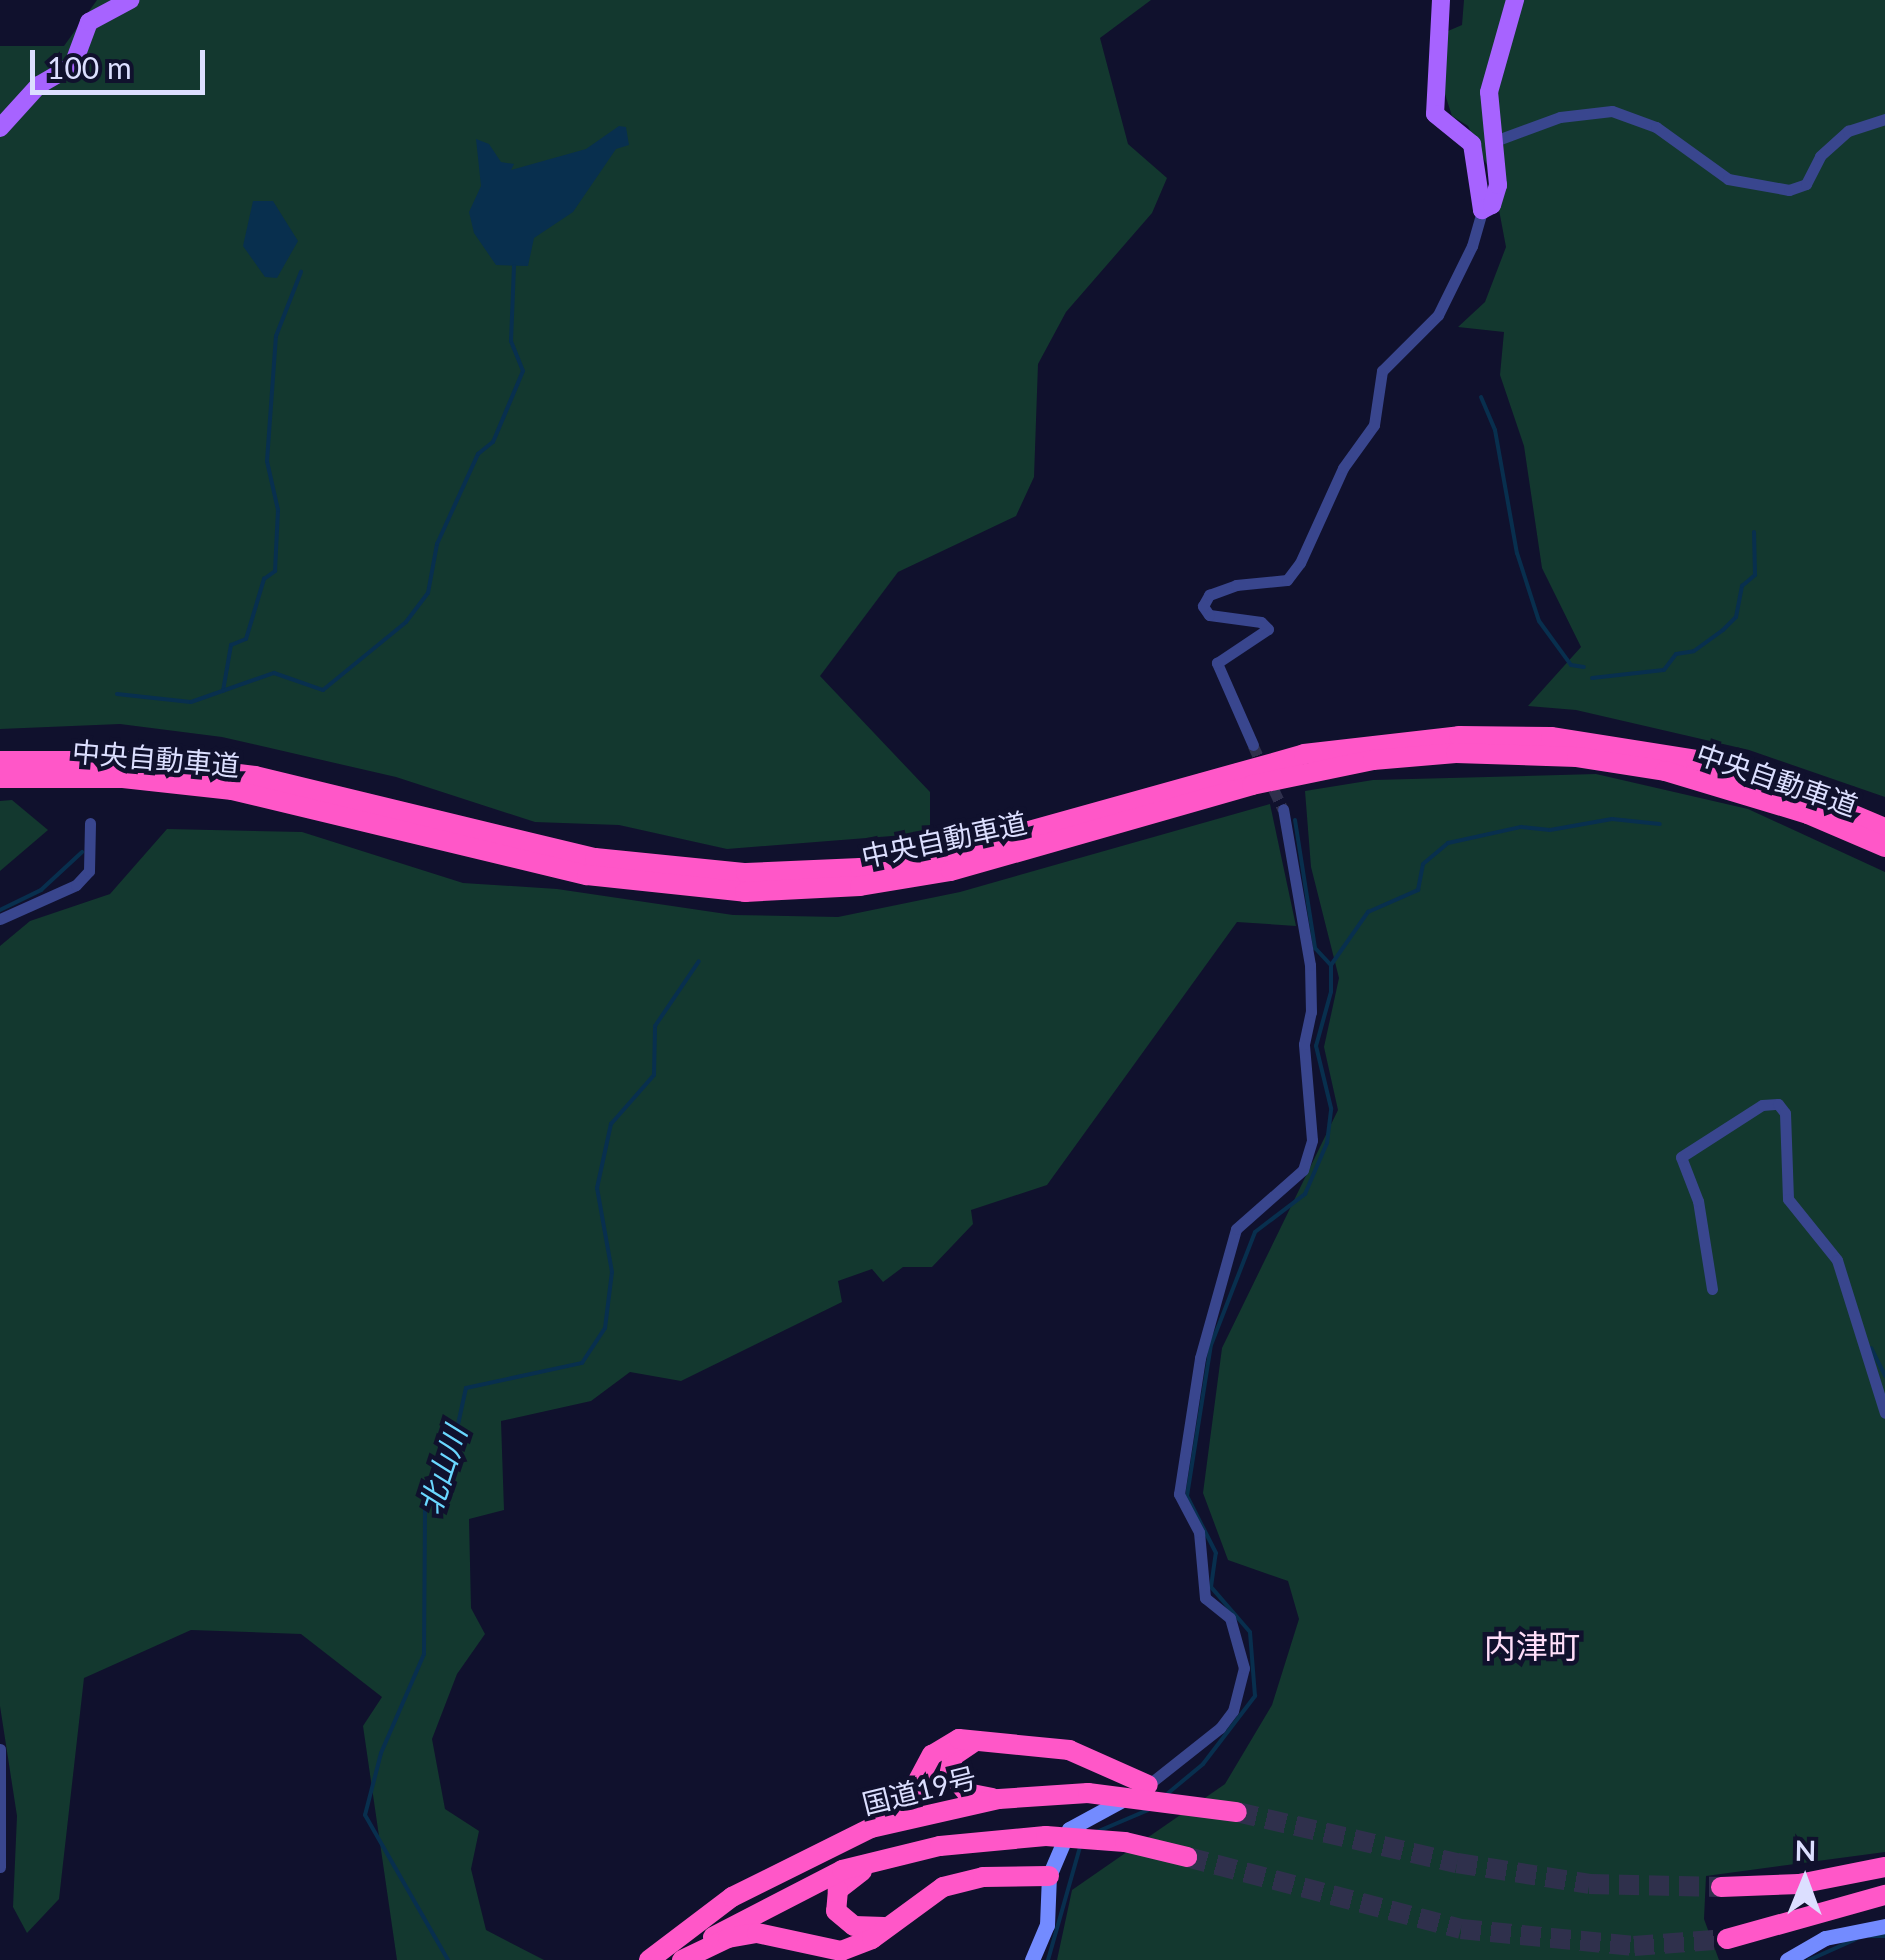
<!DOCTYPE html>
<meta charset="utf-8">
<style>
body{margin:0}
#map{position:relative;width:1885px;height:1960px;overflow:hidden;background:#10112d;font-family:Lato,"Noto Sans JP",sans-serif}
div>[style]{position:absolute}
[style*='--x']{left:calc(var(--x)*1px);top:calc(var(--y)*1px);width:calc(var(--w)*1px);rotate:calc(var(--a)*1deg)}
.green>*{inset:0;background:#13382f}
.water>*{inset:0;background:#082f4e}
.stream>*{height:4px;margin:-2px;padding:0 2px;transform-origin:2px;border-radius:2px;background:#082f4e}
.street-tunnel>*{height:11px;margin-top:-5.5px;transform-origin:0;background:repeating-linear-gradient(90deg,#2f304c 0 11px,transparent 0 16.5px)}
.highway-tunnel>*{height:20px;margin-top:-10px;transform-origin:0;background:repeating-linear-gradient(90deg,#2f304c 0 20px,transparent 0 30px)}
.street>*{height:11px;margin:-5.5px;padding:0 5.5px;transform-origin:5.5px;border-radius:5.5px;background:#39468e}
.secondary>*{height:15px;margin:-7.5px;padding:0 7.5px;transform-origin:7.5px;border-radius:7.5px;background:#738bff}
.primary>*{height:18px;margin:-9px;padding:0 9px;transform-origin:9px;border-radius:9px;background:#a763ff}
.highway>*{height:20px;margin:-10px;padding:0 10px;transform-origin:10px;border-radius:10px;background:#ff57c8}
.highway-bridge>*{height:20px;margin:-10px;padding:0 10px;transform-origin:10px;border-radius:10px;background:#ff57c8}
span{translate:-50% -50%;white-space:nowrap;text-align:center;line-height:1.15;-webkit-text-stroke:9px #10112d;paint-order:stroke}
.street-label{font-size:28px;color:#dcdfff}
.water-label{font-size:30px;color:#6ad7ff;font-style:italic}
.quarter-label{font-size:32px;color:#ffdef9}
.north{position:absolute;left:1755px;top:1830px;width:100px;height:100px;-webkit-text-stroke:8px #10112d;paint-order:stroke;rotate:1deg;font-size:28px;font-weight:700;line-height:40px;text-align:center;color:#dcdfff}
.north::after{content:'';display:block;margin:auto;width:35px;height:45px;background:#dcdfff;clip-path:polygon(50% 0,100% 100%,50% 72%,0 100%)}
.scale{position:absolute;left:30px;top:50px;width:175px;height:45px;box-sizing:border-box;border:5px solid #dcdfff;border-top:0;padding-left:12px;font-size:30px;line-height:35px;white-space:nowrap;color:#dcdfff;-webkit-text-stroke:8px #10112d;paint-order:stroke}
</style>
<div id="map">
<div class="green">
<div style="clip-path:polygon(97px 0,1151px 0,1100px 38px,1128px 144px,1167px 178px,1152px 213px,1066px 312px,1038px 364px,1034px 477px,1016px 516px,898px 572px,820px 676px,930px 792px,930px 833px,727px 849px,619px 825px,535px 822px,396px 777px,222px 737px,120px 724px,0 729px,0 46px,64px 46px)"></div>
<div style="clip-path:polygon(1464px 0,1885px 0,1885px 797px,1749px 750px,1576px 710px,1528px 706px,1581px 647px,1542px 568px,1524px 446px,1500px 375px,1504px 332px,1458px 327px,1485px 302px,1506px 247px,1493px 178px,1468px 126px,1452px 116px,1442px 85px,1448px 31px,1462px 25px)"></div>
<div style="clip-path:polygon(1596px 774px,1748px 809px,1885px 872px,1885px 1852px,1706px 1876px,1704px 1919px,1719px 1960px,1057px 1960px,1072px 1890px,1225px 1784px,1272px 1705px,1299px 1619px,1288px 1581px,1228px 1560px,1203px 1493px,1222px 1348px,1338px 1110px,1324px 1047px,1339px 978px,1311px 867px,1305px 791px,1373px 780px)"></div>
<div style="clip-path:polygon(12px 800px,48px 830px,0 871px,0 801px)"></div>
<div style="clip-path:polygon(1270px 804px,1296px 926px,1237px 922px,1047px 1185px,971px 1210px,973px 1224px,932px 1267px,903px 1267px,883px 1282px,872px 1269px,838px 1281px,842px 1302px,681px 1381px,630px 1372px,591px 1401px,501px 1421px,504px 1510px,469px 1519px,471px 1608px,485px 1634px,457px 1674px,432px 1739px,445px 1809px,479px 1831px,471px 1869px,486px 1930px,544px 1960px,397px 1960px,363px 1726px,382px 1697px,301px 1634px,191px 1630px,84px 1678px,59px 1899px,27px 1933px,13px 1907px,17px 1816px,0 1706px,0 946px,30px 921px,110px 894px,167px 829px,302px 832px,463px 883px,557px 889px,733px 915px,838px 917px,960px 892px)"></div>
</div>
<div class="water">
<div style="clip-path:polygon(619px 126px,626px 127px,629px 145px,616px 149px,573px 212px,534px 238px,528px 266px,496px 265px,474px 233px,469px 212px,481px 186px,476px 139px,489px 144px,501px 162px,514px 164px,511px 170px,586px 149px)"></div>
<div style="clip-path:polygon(253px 201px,273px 201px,298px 241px,277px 278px,265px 277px,243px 246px)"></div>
</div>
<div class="stream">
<div style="--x:1481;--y:397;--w:36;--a:67"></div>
<div style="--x:1495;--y:430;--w:125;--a:79.9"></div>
<div style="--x:1517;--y:553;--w:71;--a:72.1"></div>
<div style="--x:1539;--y:621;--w:54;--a:54"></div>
<div style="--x:1571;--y:665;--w:13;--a:9"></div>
<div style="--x:1592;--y:678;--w:72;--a:-6.3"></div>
<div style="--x:1664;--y:670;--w:20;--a:-53"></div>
<div style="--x:1676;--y:654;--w:18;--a:-9"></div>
<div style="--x:1694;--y:651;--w:36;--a:-36"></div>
<div style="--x:1723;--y:630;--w:18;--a:-45"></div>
<div style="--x:1736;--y:617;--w:32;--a:-79"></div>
<div style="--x:1742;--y:586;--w:17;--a:-40"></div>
<div style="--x:1755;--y:575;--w:43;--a:-91.3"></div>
<div style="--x:223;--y:691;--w:47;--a:-80.1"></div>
<div style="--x:231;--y:645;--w:16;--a:-22"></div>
<div style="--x:246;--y:639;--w:63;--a:-73.3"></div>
<div style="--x:264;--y:579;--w:14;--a:-36"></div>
<div style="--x:275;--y:571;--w:61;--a:-87.2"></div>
<div style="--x:278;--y:510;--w:50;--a:-102.7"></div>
<div style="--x:267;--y:461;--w:125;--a:-85.9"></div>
<div style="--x:276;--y:336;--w:69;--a:-68.7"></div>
<div style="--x:117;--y:694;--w:74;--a:6.2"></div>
<div style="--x:191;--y:702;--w:88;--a:-19.3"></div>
<div style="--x:274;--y:673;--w:52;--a:19.1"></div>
<div style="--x:323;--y:690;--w:107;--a:-39.3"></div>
<div style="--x:406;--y:622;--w:36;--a:-53"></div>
<div style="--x:428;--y:593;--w:50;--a:-79.6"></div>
<div style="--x:437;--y:544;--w:99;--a:-65.5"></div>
<div style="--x:478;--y:454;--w:19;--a:-39"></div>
<div style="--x:493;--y:442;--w:77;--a:-67.1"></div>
<div style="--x:523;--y:371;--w:32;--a:-112"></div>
<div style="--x:511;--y:341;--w:75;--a:-87.7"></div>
<div style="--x:1295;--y:820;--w:130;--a:81.1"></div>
<div style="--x:1315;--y:948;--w:23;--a:47"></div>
<div style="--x:0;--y:910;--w:46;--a:-26"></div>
<div style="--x:41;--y:890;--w:56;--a:-42.8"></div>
<div style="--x:1871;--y:1348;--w:31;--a:63"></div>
<div style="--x:1167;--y:1794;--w:47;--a:-39.8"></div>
<div style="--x:1203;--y:1764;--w:86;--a:-52.6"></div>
<div style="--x:1255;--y:1696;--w:64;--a:-94.5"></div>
<div style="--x:1250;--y:1632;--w:60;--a:-130.9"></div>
<div style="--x:1211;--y:1587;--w:34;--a:-82"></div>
<div style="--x:1216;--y:1553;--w:64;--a:-117"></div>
<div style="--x:1187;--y:1496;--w:153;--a:-81"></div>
<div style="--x:1211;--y:1345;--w:121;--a:-68.7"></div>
<div style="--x:1255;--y:1232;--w:63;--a:-37.2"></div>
<div style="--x:1305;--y:1194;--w:56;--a:-66.7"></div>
<div style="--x:1327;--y:1143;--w:35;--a:-83"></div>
<div style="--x:1331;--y:1108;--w:64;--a:-103.6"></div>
<div style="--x:1316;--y:1046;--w:56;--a:-74.5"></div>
<div style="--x:1331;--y:992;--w:27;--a:-90"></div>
<div style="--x:1331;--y:965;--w:65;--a:-55.1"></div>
<div style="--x:1368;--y:912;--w:55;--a:-23.7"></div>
<div style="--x:1418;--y:890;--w:26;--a:-79"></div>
<div style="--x:1423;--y:864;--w:33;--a:-40"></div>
<div style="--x:1448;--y:843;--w:75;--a:-12.4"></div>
<div style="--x:1521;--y:827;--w:29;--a:6"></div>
<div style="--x:1550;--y:830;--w:63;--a:-10.1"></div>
<div style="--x:1612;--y:819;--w:48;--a:5.9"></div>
<div style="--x:1094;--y:1833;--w:59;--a:-23.1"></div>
<div style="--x:1870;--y:1936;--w:15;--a:0"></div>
<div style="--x:448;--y:1960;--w:167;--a:-119.8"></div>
<div style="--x:365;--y:1815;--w:64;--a:-75.5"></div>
<div style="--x:381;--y:1753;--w:108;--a:-66.5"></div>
<div style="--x:424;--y:1654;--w:145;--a:-89.6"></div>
<div style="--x:425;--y:1509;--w:40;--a:-57.1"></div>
<div style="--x:447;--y:1475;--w:89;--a:-77.7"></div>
<div style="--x:466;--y:1388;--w:119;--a:-12.2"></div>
<div style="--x:582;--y:1363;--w:42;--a:-56.7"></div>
<div style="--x:605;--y:1328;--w:56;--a:-82.9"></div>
<div style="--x:612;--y:1272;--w:85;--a:-100.1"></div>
<div style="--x:597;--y:1188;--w:66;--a:-77.7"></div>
<div style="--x:611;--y:1124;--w:65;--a:-48.7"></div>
<div style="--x:654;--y:1075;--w:49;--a:-88.8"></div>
<div style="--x:655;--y:1026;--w:78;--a:-55.9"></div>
<div style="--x:1048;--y:1960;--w:117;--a:-74.2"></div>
<div style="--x:1809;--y:1960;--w:51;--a:-24.1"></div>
</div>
<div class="street-tunnel">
<div style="--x:1253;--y:745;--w:71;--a:64.9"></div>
</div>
<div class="highway-tunnel">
<div style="--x:1237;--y:1812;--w:226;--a:13.1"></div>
<div style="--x:1457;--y:1863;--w:134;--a:9"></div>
<div style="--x:1589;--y:1884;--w:132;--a:1.3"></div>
<div style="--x:1187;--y:1857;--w:283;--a:14.7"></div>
<div style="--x:1461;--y:1929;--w:174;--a:5.6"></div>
<div style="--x:1634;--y:1946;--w:93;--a:-4.3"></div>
</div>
<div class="street">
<div style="--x:1492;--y:142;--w:72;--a:-20.2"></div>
<div style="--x:1560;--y:117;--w:52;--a:-6.6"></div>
<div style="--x:1612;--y:111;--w:47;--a:20"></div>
<div style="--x:1656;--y:127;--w:89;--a:35.8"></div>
<div style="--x:1728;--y:179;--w:62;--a:10.2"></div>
<div style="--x:1789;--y:190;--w:18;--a:-19"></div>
<div style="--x:1806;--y:184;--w:31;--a:-63"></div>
<div style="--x:1820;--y:156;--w:38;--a:-42"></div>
<div style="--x:1848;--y:131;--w:39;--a:-18"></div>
<div style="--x:1253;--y:745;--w:90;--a:-113.7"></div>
<div style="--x:1217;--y:663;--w:61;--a:-33.7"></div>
<div style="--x:1268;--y:629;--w:10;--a:-135"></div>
<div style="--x:1261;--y:622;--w:52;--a:-172.3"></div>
<div style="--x:1209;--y:615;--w:11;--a:-124"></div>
<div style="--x:1203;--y:606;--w:13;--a:-61"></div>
<div style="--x:1209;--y:595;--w:29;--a:-20"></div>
<div style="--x:1236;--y:585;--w:51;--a:-5.6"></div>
<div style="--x:1287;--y:580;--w:21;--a:-53"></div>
<div style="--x:1300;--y:563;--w:104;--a:-65.6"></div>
<div style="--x:1343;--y:468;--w:53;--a:-54.2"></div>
<div style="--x:1374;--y:425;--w:55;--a:-81.6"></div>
<div style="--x:1382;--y:371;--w:79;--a:-45"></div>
<div style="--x:1438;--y:315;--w:77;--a:-63.8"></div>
<div style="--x:1472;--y:246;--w:37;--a:-74"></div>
<div style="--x:0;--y:919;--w:83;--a:-24.1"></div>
<div style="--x:76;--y:885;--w:19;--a:-47"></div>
<div style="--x:89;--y:871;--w:48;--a:-88.8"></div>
<div style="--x:1712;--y:1289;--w:89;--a:-99"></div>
<div style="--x:1698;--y:1201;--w:47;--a:-111.1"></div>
<div style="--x:1681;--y:1157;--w:96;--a:-32.7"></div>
<div style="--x:1762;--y:1105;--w:16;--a:-4"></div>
<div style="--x:1778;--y:1104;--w:11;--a:52"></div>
<div style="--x:1785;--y:1113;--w:86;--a:88"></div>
<div style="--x:1788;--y:1199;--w:78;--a:51.2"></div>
<div style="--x:1837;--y:1260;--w:160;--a:72.6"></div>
<div style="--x:0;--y:1749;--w:118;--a:90"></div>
<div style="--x:1148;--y:1785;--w:92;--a:-38.4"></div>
<div style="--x:1220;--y:1728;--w:21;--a:-53"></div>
<div style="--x:1233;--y:1711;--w:44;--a:-75.7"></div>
<div style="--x:1244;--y:1668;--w:52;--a:-105.6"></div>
<div style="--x:1230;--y:1618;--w:32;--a:-141"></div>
<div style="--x:1205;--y:1598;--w:66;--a:-95.2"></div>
<div style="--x:1199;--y:1532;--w:43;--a:-117.8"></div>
<div style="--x:1179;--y:1494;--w:138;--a:-81.2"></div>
<div style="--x:1200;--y:1358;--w:134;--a:-74.4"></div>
<div style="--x:1236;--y:1229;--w:89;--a:-41.4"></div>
<div style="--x:1303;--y:1170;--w:31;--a:-73"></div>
<div style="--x:1312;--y:1140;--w:96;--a:-94.8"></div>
<div style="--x:1304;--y:1044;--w:33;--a:-78"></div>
<div style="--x:1311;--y:1012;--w:47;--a:-91.2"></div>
<div style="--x:1310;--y:965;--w:158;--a:-99.8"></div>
</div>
<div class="secondary">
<div style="--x:1032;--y:1960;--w:38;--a:-67"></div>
<div style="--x:1047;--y:1925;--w:49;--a:-87.7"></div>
<div style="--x:1049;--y:1876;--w:51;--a:-66.9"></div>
<div style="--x:1069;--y:1829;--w:67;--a:-28.5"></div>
<div style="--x:1787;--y:1960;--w:44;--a:-30.1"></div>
<div style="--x:1825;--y:1938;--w:61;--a:-11.3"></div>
</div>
<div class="primary">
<div style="--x:1441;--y:0;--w:114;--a:93"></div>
<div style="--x:1435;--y:114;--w:48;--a:39"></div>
<div style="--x:1472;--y:144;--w:67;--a:81.4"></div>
<div style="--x:1482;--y:210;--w:11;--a:-27"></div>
<div style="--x:1492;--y:205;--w:21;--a:-73"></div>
<div style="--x:1498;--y:185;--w:93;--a:-95.5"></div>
<div style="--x:1489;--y:92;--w:96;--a:-74.2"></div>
<div style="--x:0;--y:128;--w:58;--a:-47.8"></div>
<div style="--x:39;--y:85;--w:39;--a:-30"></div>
<div style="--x:73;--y:65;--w:46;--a:-69.6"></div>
<div style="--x:89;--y:22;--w:47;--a:-28.2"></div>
</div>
<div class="highway">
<div style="--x:0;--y:761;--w:133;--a:0"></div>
<div style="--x:133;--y:761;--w:123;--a:7"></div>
<div style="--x:255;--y:776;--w:350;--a:13.6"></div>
<div style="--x:595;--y:858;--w:152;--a:5.7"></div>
<div style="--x:746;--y:873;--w:114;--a:-2.5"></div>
<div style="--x:860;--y:868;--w:88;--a:-9.1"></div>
<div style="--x:947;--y:854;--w:371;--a:-15.6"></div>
<div style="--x:1304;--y:754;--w:156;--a:-6.6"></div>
<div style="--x:1459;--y:736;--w:92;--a:0.6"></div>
<div style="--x:1551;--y:737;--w:147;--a:9"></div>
<div style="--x:1696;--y:760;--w:106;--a:17.1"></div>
<div style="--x:1797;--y:791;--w:95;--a:22.8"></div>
<div style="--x:0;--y:778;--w:123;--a:0"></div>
<div style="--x:123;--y:778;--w:110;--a:6.3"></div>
<div style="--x:232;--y:790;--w:365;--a:13.5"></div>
<div style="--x:587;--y:875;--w:159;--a:6.1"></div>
<div style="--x:745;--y:892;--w:115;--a:-3"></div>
<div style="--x:860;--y:886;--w:92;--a:-9.4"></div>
<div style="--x:951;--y:871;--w:313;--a:-15.9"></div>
<div style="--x:1252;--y:785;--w:124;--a:-11.7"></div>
<div style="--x:1373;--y:760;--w:83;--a:-4.8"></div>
<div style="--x:1456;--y:753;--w:121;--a:1.9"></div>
<div style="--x:1577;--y:757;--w:89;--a:9"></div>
<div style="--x:1665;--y:771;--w:149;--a:16.7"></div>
<div style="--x:1808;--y:814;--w:84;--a:23.2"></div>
<div style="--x:974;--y:1742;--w:25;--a:146"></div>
<div style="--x:953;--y:1756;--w:16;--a:101"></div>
<div style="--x:950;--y:1772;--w:27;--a:51"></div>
<div style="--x:967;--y:1793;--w:26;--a:11"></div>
<div style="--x:878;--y:1824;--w:49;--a:-44.2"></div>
<div style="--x:913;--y:1790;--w:40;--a:-62"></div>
<div style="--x:932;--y:1755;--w:31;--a:-31"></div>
<div style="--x:959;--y:1739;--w:111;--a:5.7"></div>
<div style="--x:1069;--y:1750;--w:86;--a:23.9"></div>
<div style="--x:862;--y:1871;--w:31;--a:142"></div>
<div style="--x:838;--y:1890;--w:21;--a:95"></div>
<div style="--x:836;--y:1911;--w:23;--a:40"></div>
<div style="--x:854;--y:1926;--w:30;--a:2"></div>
<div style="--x:1721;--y:1887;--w:78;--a:-2.2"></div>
<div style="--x:1799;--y:1884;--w:88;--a:-11.2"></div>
<div style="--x:713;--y:1937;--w:145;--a:-27.4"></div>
<div style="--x:842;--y:1870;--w:101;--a:-13.8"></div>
<div style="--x:940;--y:1846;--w:106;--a:-5.4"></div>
<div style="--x:1727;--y:1939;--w:164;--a:-15.6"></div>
<div style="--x:649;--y:1960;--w:104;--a:-37.2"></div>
<div style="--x:732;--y:1897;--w:155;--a:-26.4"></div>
<div style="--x:871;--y:1828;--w:131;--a:-12.8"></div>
<div style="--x:999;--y:1799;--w:89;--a:-3.9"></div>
<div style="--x:682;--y:1960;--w:51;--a:-25.6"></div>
<div style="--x:728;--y:1938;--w:29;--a:-10"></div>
<div style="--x:757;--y:1933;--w:86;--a:12.1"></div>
<div style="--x:841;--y:1951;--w:33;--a:-21"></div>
<div style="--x:872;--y:1939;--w:88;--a:-36.2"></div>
<div style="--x:943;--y:1887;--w:41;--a:-14"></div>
<div style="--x:983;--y:1877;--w:66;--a:-0.9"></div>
</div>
<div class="highway-bridge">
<div style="--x:1088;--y:1793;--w:150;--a:7.3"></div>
<div style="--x:1046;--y:1836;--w:79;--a:4.3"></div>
<div style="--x:1125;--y:1842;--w:64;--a:13.6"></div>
</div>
<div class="street-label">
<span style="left:156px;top:758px;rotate:5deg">中央自動車道</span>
<span style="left:1777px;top:779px;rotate:19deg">中央自動車道</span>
<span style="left:944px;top:839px;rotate:-12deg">中央自動車道</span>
<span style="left:919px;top:1790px;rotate:-14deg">国道19号</span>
</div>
<div class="water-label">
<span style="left:442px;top:1470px;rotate:-72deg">北山川</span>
</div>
<div class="quarter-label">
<span style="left:1532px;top:1646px">内津町</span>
</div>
<div class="north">N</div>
<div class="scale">100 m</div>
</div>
